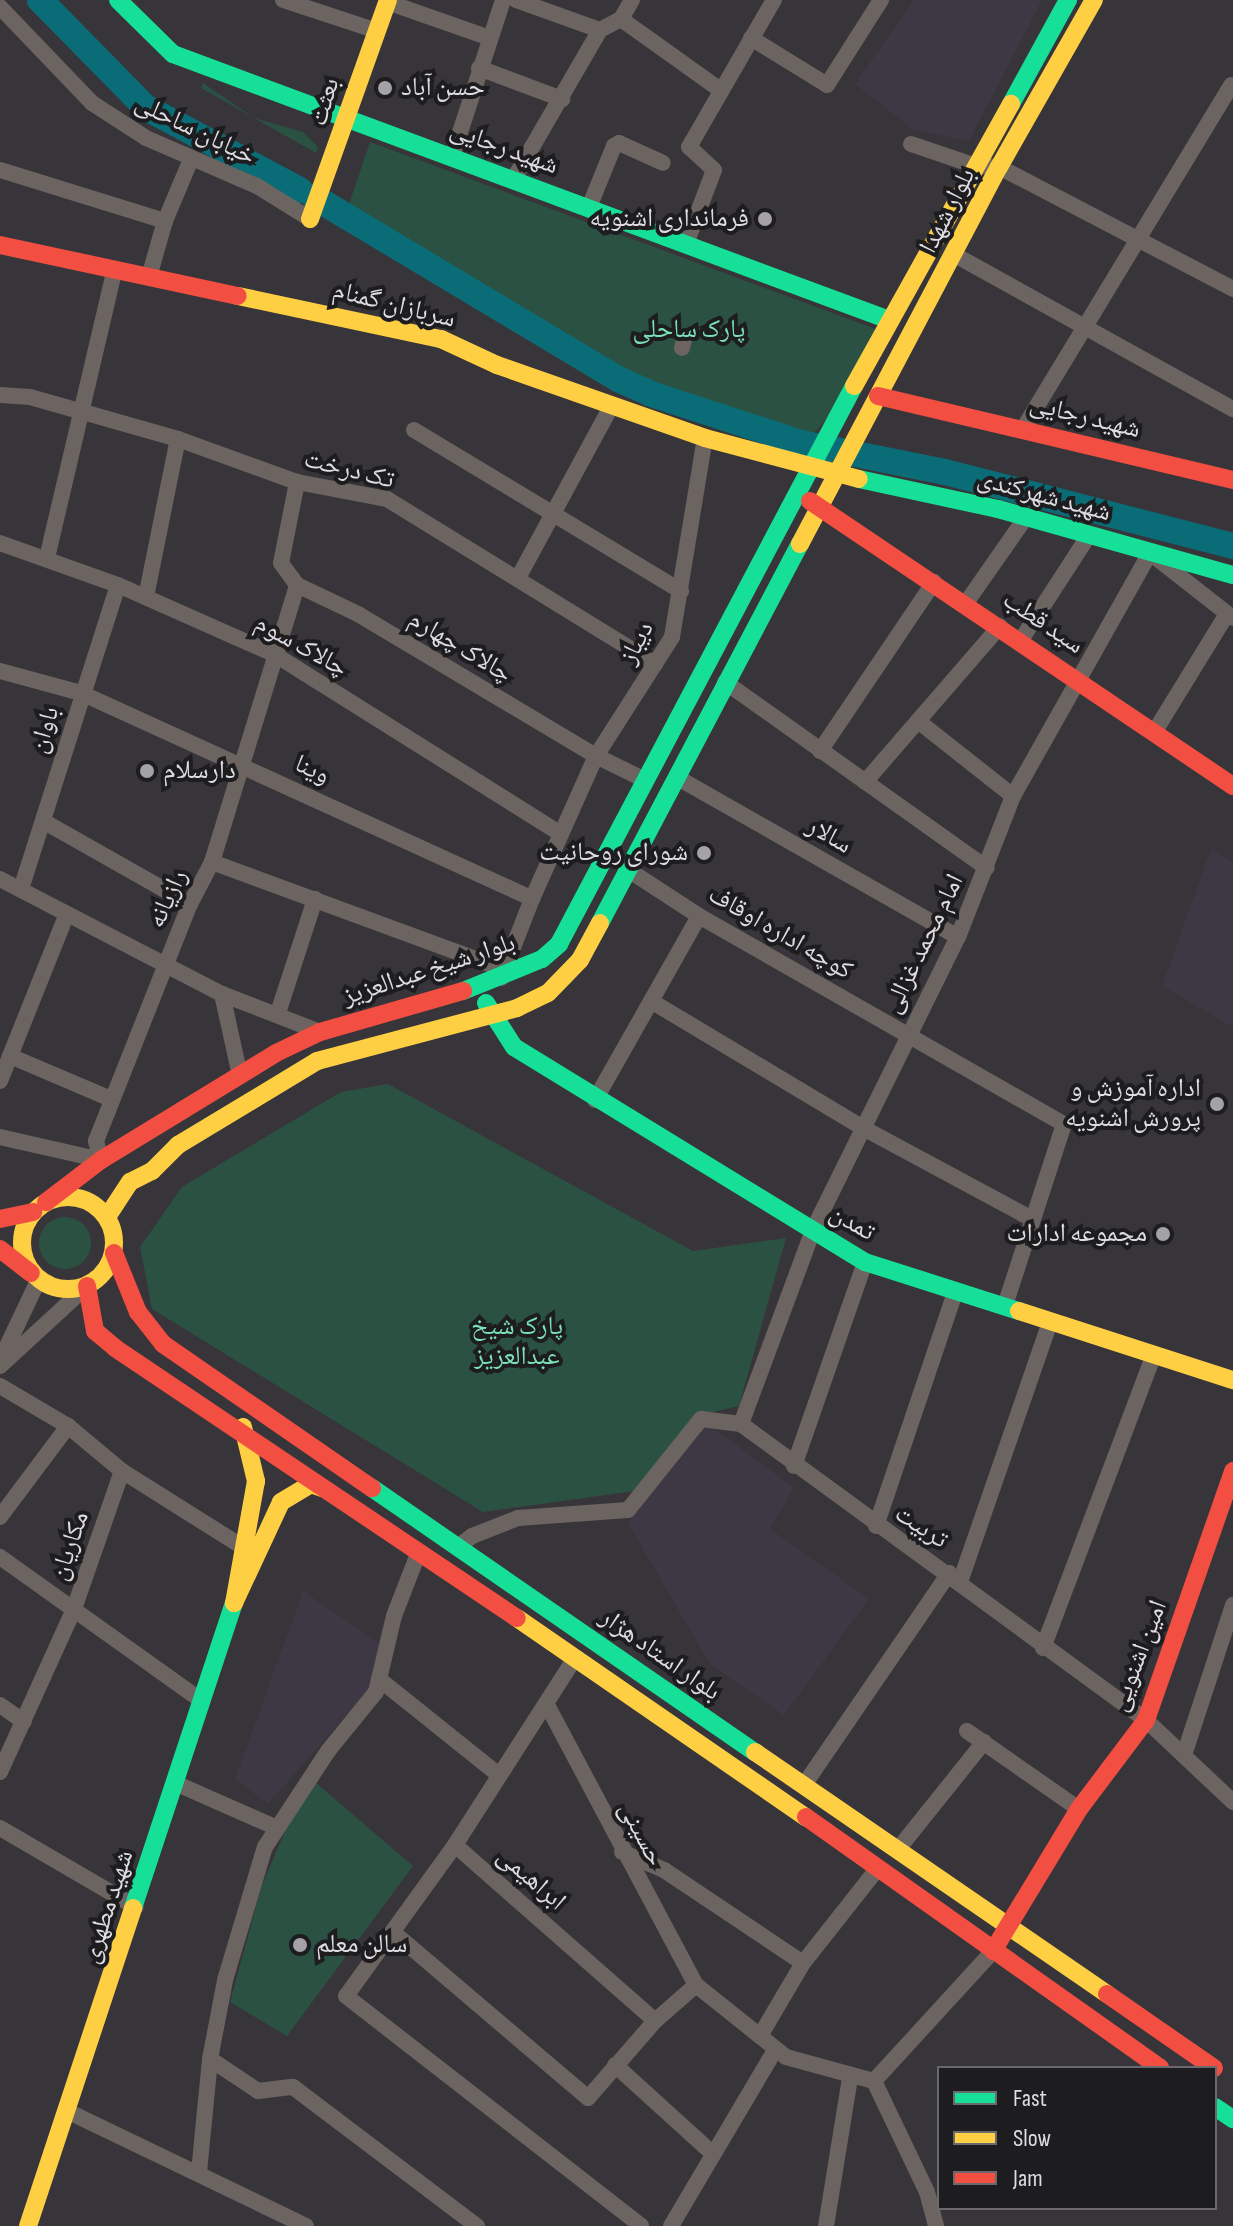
<!DOCTYPE html>
<meta charset="utf-8">
<style>
body{margin:0}
#map{position:relative;width:1233px;height:2226px;overflow:hidden;background:#373539;font-family:"Sofia Sans Condensed","Noto Naskh Arabic",sans-serif}
div>[style]{position:absolute}
[style*='--x']{left:calc(var(--x)*1px);top:calc(var(--y)*1px);width:calc(var(--w)*1px);rotate:calc(var(--a)*1deg)}
.built>*{inset:0;background:#3e3845}
.green>*{inset:0;background:#2b5142}
.round{border-radius:50%}
.river>*{height:26px;margin:-13px;padding:0 13px;transform-origin:13px;border-radius:13px;background:#0a6c76}
.street>*{height:16px;margin:-8px;padding:0 8px;transform-origin:8px;border-radius:8px;background:#6c6460}
.fast>*{height:18px;margin:-9px;padding:0 9px;transform-origin:9px;border-radius:9px;background:#16e098}
.slow>*{height:18px;margin:-9px;padding:0 9px;transform-origin:9px;border-radius:9px;background:#ffcf43}
.slow>.ring{margin:-9px;padding:0;box-sizing:content-box;background:none;border:18px solid #ffcf43;border-radius:50%}
.jam>*{height:18px;margin:-9px;padding:0 9px;transform-origin:9px;border-radius:9px;background:#f24e42}
.dots>*{width:22px;height:22px;translate:-50% -50%;box-sizing:border-box;border:4px solid #1d1c1f;border-radius:50%}
span{translate:-50% -50%;white-space:nowrap;text-align:center;line-height:1.15;-webkit-text-stroke:8px #1d1c1f;paint-order:stroke}
.poi-label{font-size:26px;color:#dedce1}
.left{translate:0 -50%;text-align:left}
.right{translate:-100% -50%;text-align:right}
.street-label{font-size:26px;color:#dedce1}
.park-label{font-size:26px;color:#7be1b6}
.legend{position:absolute;left:937px;top:2066px;width:280px;height:144px;box-sizing:border-box;background:#1d1c1f;border:2px solid #6a696d;margin:0;padding:10px 14px;list-style:none;font-size:24px;color:#dedce1}
.legend li{display:flex;align-items:center;gap:16px;height:40px}
.legend b{width:40px;border:2px solid #6a696d}
</style>
<div id="map">
<div class="built">
<div style="clip-path:polygon(914px 0,1042px 0,969px 141px,914px 130px,855px 84px)"></div>
<div style="clip-path:polygon(1211px 849px,1233px 862px,1233px 1027px,1162px 986px)"></div>
<div style="clip-path:polygon(701px 1419px,794px 1488px,770px 1529px,869px 1599px,784px 1715px,710px 1664px,628px 1523px)"></div>
<div style="clip-path:polygon(303px 1591px,383px 1646px,370px 1688px,268px 1804px,235px 1779px)"></div>
</div>
<div class="green">
<div style="clip-path:polygon(203px 83px,254px 118px,303px 132px,318px 147px,316px 153px,201px 88px)"></div>
<div style="clip-path:polygon(370px 142px,589px 223px,876px 329px,833px 412px,811px 436px,670px 392px,605px 363px,348px 207px)"></div>
<div style="clip-path:polygon(388px 1084px,693px 1251px,786px 1238px,739px 1406px,695px 1416px,642px 1490px,483px 1512px,152px 1309px,140px 1247px,182px 1187px,341px 1092px)"></div>
<div class="round" style="left:39px;top:1217px;width:52px;height:52px"></div>
<div style="clip-path:polygon(315px 1782px,413px 1866px,287px 2036px,230px 2002px,261px 1888px,285px 1831px)"></div>
</div>
<div class="river">
<div style="--x:40;--y:0;--w:150;--a:45.5"></div>
<div style="--x:145;--y:107;--w:176;--a:28.2"></div>
<div style="--x:314;--y:197;--w:354;--a:30.9"></div>
<div style="--x:618;--y:379;--w:36;--a:24"></div>
<div style="--x:651;--y:394;--w:158;--a:18.1"></div>
<div style="--x:801;--y:443;--w:147;--a:11.4"></div>
<div style="--x:945;--y:472;--w:297;--a:14.4"></div>
</div>
<div class="street">
<div style="--x:283;--y:0;--w:96;--a:18.2"></div>
<div style="--x:516;--y:0;--w:89;--a:19.7"></div>
<div style="--x:387;--y:2;--w:109;--a:19.3"></div>
<div style="--x:0;--y:7;--w:133;--a:46.2"></div>
<div style="--x:92;--y:103;--w:64;--a:32.9"></div>
<div style="--x:146;--y:138;--w:121;--a:23.4"></div>
<div style="--x:257;--y:186;--w:62;--a:31.9"></div>
<div style="--x:621;--y:19;--w:120;--a:35.5"></div>
<div style="--x:751;--y:38;--w:89;--a:31.7"></div>
<div style="--x:827;--y:85;--w:101;--a:-57.6"></div>
<div style="--x:479;--y:68;--w:89;--a:20.5"></div>
<div style="--x:911;--y:144;--w:69;--a:18.7"></div>
<div style="--x:976;--y:166;--w:23;--a:2"></div>
<div style="--x:999;--y:167;--w:264;--a:27.5"></div>
<div style="--x:452;--y:157;--w:165;--a:-72"></div>
<div style="--x:0;--y:170;--w:173;--a:17.2"></div>
<div style="--x:513;--y:180;--w:173;--a:-59.9"></div>
<div style="--x:600;--y:30;--w:24;--a:-28"></div>
<div style="--x:621;--y:19;--w:22;--a:-60"></div>
<div style="--x:590;--y:205;--w:64;--a:-67.9"></div>
<div style="--x:614;--y:146;--w:6;--a:-31"></div>
<div style="--x:619;--y:143;--w:48;--a:24.4"></div>
<div style="--x:686;--y:244;--w:79;--a:-69.3"></div>
<div style="--x:714;--y:170;--w:34;--a:-137"></div>
<div style="--x:689;--y:147;--w:170;--a:-60"></div>
<div style="--x:955;--y:255;--w:318;--a:29"></div>
<div style="--x:149;--y:277;--w:58;--a:-74.1"></div>
<div style="--x:165;--y:221;--w:67;--a:-67.2"></div>
<div style="--x:682;--y:348;--w:8;--a:-76"></div>
<div style="--x:0;--y:395;--w:30;--a:4"></div>
<div style="--x:30;--y:397;--w:154;--a:15.8"></div>
<div style="--x:178;--y:439;--w:127;--a:19.9"></div>
<div style="--x:297;--y:482;--w:92;--a:10.7"></div>
<div style="--x:387;--y:499;--w:315;--a:31.6"></div>
<div style="--x:1023;--y:429;--w:402;--a:-58.8"></div>
<div style="--x:414;--y:430;--w:312;--a:31.1"></div>
<div style="--x:0;--y:543;--w:125;--a:19.6"></div>
<div style="--x:118;--y:585;--w:171;--a:23.9"></div>
<div style="--x:274;--y:654;--w:335;--a:32.1"></div>
<div style="--x:47;--y:558;--w:297;--a:-76.8"></div>
<div style="--x:518;--y:578;--w:197;--a:-61.5"></div>
<div style="--x:146;--y:597;--w:161;--a:-78.6"></div>
<div style="--x:966;--y:603;--w:105;--a:-55.1"></div>
<div style="--x:1021;--y:640;--w:125;--a:-57.1"></div>
<div style="--x:0;--y:671;--w:84;--a:15.2"></div>
<div style="--x:81;--y:693;--w:496;--a:24.5"></div>
<div style="--x:532;--y:899;--w:157;--a:-65.9"></div>
<div style="--x:596;--y:756;--w:277;--a:-149.2"></div>
<div style="--x:358;--y:614;--w:68;--a:-154.6"></div>
<div style="--x:725;--y:682;--w:321;--a:35.4"></div>
<div style="--x:918;--y:721;--w:121;--a:38.3"></div>
<div style="--x:1155;--y:731;--w:137;--a:-58.4"></div>
<div style="--x:820;--y:751;--w:204;--a:-56"></div>
<div style="--x:678;--y:778;--w:322;--a:29.6"></div>
<div style="--x:645;--y:780;--w:55;--a:-153.9"></div>
<div style="--x:596;--y:756;--w:141;--a:-57.4"></div>
<div style="--x:672;--y:637;--w:202;--a:-80.6"></div>
<div style="--x:865;--y:782;--w:206;--a:-49.1"></div>
<div style="--x:43;--y:821;--w:169;--a:29.5"></div>
<div style="--x:212;--y:862;--w:312;--a:20.2"></div>
<div style="--x:630;--y:871;--w:82;--a:33.1"></div>
<div style="--x:699;--y:916;--w:420;--a:29.7"></div>
<div style="--x:1064;--y:1124;--w:191;--a:108"></div>
<div style="--x:0;--y:879;--w:250;--a:27.4"></div>
<div style="--x:222;--y:994;--w:105;--a:21.2"></div>
<div style="--x:21;--y:889;--w:319;--a:-72.3"></div>
<div style="--x:501;--y:978;--w:85;--a:-68.6"></div>
<div style="--x:222;--y:994;--w:84;--a:77.6"></div>
<div style="--x:651;--y:1001;--w:249;--a:30.9"></div>
<div style="--x:865;--y:1129;--w:187;--a:28.3"></div>
<div style="--x:278;--y:1013;--w:120;--a:-72"></div>
<div style="--x:10;--y:1056;--w:110;--a:23.1"></div>
<div style="--x:0;--y:1081;--w:178;--a:-68.2"></div>
<div style="--x:595;--y:1100;--w:211;--a:-60.5"></div>
<div style="--x:0;--y:1137;--w:104;--a:12.8"></div>
<div style="--x:101;--y:1160;--w:20;--a:-105"></div>
<div style="--x:96;--y:1141;--w:255;--a:-68.4"></div>
<div style="--x:190;--y:904;--w:47;--a:-62.4"></div>
<div style="--x:212;--y:862;--w:290;--a:-72.9"></div>
<div style="--x:297;--y:585;--w:27;--a:-126"></div>
<div style="--x:281;--y:563;--w:83;--a:-78.8"></div>
<div style="--x:0;--y:1361;--w:91;--a:-64.6"></div>
<div style="--x:0;--y:1366;--w:118;--a:-42.6"></div>
<div style="--x:0;--y:1386;--w:79;--a:30.5"></div>
<div style="--x:68;--y:1426;--w:70;--a:39.8"></div>
<div style="--x:122;--y:1471;--w:146;--a:109.2"></div>
<div style="--x:74;--y:1609;--w:179;--a:114.4"></div>
<div style="--x:741;--y:1424;--w:207;--a:-69.6"></div>
<div style="--x:813;--y:1230;--w:327;--a:-63.7"></div>
<div style="--x:958;--y:937;--w:151;--a:-68.7"></div>
<div style="--x:1013;--y:796;--w:279;--a:-60.6"></div>
<div style="--x:1150;--y:553;--w:105;--a:38.1"></div>
<div style="--x:741;--y:1424;--w:502;--a:36.16"></div>
<div style="--x:1146;--y:1720;--w:120;--a:43.3"></div>
<div style="--x:794;--y:1466;--w:216;--a:-70.8"></div>
<div style="--x:122;--y:1471;--w:146;--a:32.2"></div>
<div style="--x:0;--y:1517;--w:114;--a:-53.2"></div>
<div style="--x:876;--y:1526;--w:249;--a:-71.3"></div>
<div style="--x:458;--y:1547;--w:18;--a:-38"></div>
<div style="--x:472;--y:1536;--w:49;--a:-21.4"></div>
<div style="--x:518;--y:1518;--w:110;--a:-4.2"></div>
<div style="--x:628;--y:1510;--w:117;--a:-51.3"></div>
<div style="--x:701;--y:1419;--w:40;--a:7.1"></div>
<div style="--x:0;--y:1557;--w:248;--a:35.5"></div>
<div style="--x:960;--y:1582;--w:275;--a:-70.9"></div>
<div style="--x:1043;--y:1648;--w:314;--a:-69.3"></div>
<div style="--x:575;--y:1658;--w:222;--a:122.7"></div>
<div style="--x:455;--y:1845;--w:186;--a:125.8"></div>
<div style="--x:346;--y:1996;--w:374;--a:37.9"></div>
<div style="--x:379;--y:1679;--w:154;--a:38.7"></div>
<div style="--x:546;--y:1703;--w:319;--a:62"></div>
<div style="--x:0;--y:1705;--w:29;--a:35"></div>
<div style="--x:967;--y:1731;--w:136;--a:34.9"></div>
<div style="--x:1185;--y:1752;--w:155;--a:-71.9"></div>
<div style="--x:175;--y:1783;--w:111;--a:23.8"></div>
<div style="--x:804;--y:1785;--w:257;--a:-55.6"></div>
<div style="--x:0;--y:1828;--w:157;--a:30.2"></div>
<div style="--x:455;--y:1845;--w:266;--a:41.3"></div>
<div style="--x:899;--y:1848;--w:136;--a:-51.3"></div>
<div style="--x:622;--y:1852;--w:46;--a:23.2"></div>
<div style="--x:664;--y:1870;--w:167;--a:33.8"></div>
<div style="--x:393;--y:1932;--w:256;--a:40.4"></div>
<div style="--x:588;--y:2098;--w:102;--a:-49"></div>
<div style="--x:655;--y:2021;--w:55;--a:-41.3"></div>
<div style="--x:696;--y:1985;--w:82;--a:38.6"></div>
<div style="--x:760;--y:2036;--w:85;--a:-59.5"></div>
<div style="--x:803;--y:1963;--w:121;--a:-51.7"></div>
<div style="--x:760;--y:2036;--w:33;--a:39"></div>
<div style="--x:786;--y:2057;--w:91;--a:15.3"></div>
<div style="--x:874;--y:2081;--w:123;--a:64.5"></div>
<div style="--x:927;--y:2192;--w:35;--a:75"></div>
<div style="--x:210;--y:2059;--w:58;--a:33.7"></div>
<div style="--x:258;--y:2091;--w:35;--a:-7"></div>
<div style="--x:293;--y:2087;--w:231;--a:37.1"></div>
<div style="--x:615;--y:2065;--w:131;--a:42.2"></div>
<div style="--x:874;--y:2081;--w:176;--a:-47.5"></div>
<div style="--x:67;--y:2111;--w:265;--a:25.7"></div>
<div style="--x:199;--y:2172;--w:114;--a:-84.4"></div>
<div style="--x:210;--y:2059;--w:80;--a:-79.2"></div>
<div style="--x:225;--y:1980;--w:139;--a:-73.3"></div>
<div style="--x:265;--y:1847;--w:115;--a:-56.7"></div>
<div style="--x:328;--y:1751;--w:76;--a:-50.9"></div>
<div style="--x:376;--y:1692;--w:78;--a:-76.7"></div>
<div style="--x:394;--y:1616;--w:66;--a:-68.8"></div>
<div style="--x:671;--y:2226;--w:204;--a:-59.4"></div>
<div style="--x:826;--y:2226;--w:151;--a:-80.8"></div>
</div>
<div class="fast">
<div style="--x:118;--y:0;--w:77;--a:44.5"></div>
<div style="--x:173;--y:54;--w:764;--a:20.38"></div>
<div style="--x:1011;--y:104;--w:119;--a:-61.3"></div>
<div style="--x:859;--y:479;--w:142;--a:12.2"></div>
<div style="--x:998;--y:509;--w:244;--a:15.7"></div>
<div style="--x:600;--y:923;--w:429;--a:-62.2"></div>
<div style="--x:463;--y:991;--w:85;--a:-22.1"></div>
<div style="--x:542;--y:959;--w:23;--a:-41"></div>
<div style="--x:559;--y:944;--w:631;--a:-62.14"></div>
<div style="--x:486;--y:1003;--w:52;--a:57.5"></div>
<div style="--x:514;--y:1047;--w:412;--a:31.5"></div>
<div style="--x:865;--y:1262;--w:162;--a:17.7"></div>
<div style="--x:372;--y:1488;--w:465;--a:34.6"></div>
<div style="--x:133;--y:1908;--w:321;--a:-71.7"></div>
<div style="--x:1215;--y:2107;--w:22;--a:34"></div>
</div>
<div class="slow">
<div style="--x:310;--y:219;--w:232;--a:-70.4"></div>
<div style="--x:238;--y:296;--w:208;--a:12"></div>
<div style="--x:441;--y:339;--w:62;--a:24.9"></div>
<div style="--x:497;--y:365;--w:220;--a:19.3"></div>
<div style="--x:705;--y:438;--w:159;--a:14.9"></div>
<div style="--x:854;--y:386;--w:323;--a:-60.9"></div>
<div style="--x:800;--y:544;--w:426;--a:-62.2"></div>
<div style="--x:999;--y:167;--w:192;--a:-60.4"></div>
<div class="ring" style="left:22px;top:1197px;width:74px;height:74px"></div>
<div style="--x:107;--y:1217;--w:42;--a:-56.7"></div>
<div style="--x:130;--y:1182;--w:25;--a:-27"></div>
<div style="--x:152;--y:1171;--w:37;--a:-45"></div>
<div style="--x:178;--y:1145;--w:162;--a:-31.1"></div>
<div style="--x:317;--y:1061;--w:207;--a:-14.8"></div>
<div style="--x:517;--y:1008;--w:34;--a:-26"></div>
<div style="--x:548;--y:993;--w:46;--a:-45.9"></div>
<div style="--x:580;--y:960;--w:42;--a:-61.6"></div>
<div style="--x:1019;--y:1311;--w:225;--a:17.9"></div>
<div style="--x:243;--y:1427;--w:56;--a:76.5"></div>
<div style="--x:256;--y:1481;--w:124;--a:100.2"></div>
<div style="--x:234;--y:1603;--w:111;--a:-65"></div>
<div style="--x:281;--y:1502;--w:35;--a:-31"></div>
<div style="--x:311;--y:1484;--w:12;--a:20"></div>
<div style="--x:517;--y:1618;--w:351;--a:34.6"></div>
<div style="--x:755;--y:1752;--w:427;--a:34.5"></div>
<div style="--x:28;--y:2226;--w:335;--a:-71.7"></div>
</div>
<div class="jam">
<div style="--x:0;--y:245;--w:243;--a:12.1"></div>
<div style="--x:878;--y:396;--w:365;--a:13.3"></div>
<div style="--x:810;--y:501;--w:510;--a:33.97"></div>
<div style="--x:46;--y:1202;--w:69;--a:-37.4"></div>
<div style="--x:101;--y:1160;--w:205;--a:-31.4"></div>
<div style="--x:276;--y:1053;--w:49;--a:-25.5"></div>
<div style="--x:320;--y:1032;--w:149;--a:-16"></div>
<div style="--x:0;--y:1219;--w:34;--a:-12"></div>
<div style="--x:0;--y:1249;--w:39;--a:38"></div>
<div style="--x:114;--y:1253;--w:64;--a:67.9"></div>
<div style="--x:138;--y:1312;--w:41;--a:52"></div>
<div style="--x:163;--y:1344;--w:254;--a:34.6"></div>
<div style="--x:87;--y:1286;--w:46;--a:79.9"></div>
<div style="--x:95;--y:1331;--w:26;--a:40"></div>
<div style="--x:115;--y:1348;--w:484;--a:33.9"></div>
<div style="--x:806;--y:1817;--w:434;--a:35.3"></div>
<div style="--x:993;--y:1951;--w:166;--a:-58.8"></div>
<div style="--x:1079;--y:1809;--w:111;--a:-53"></div>
<div style="--x:1146;--y:1720;--w:264;--a:-70.7"></div>
<div style="--x:1107;--y:1994;--w:130;--a:34.7"></div>
</div>
<div class="dots">
<div style="left:385px;top:88px;background:#a4a2a6"></div>
<div style="left:765px;top:219px;background:#a4a2a6"></div>
<div style="left:147px;top:771px;background:#a4a2a6"></div>
<div style="left:704px;top:853px;background:#a4a2a6"></div>
<div style="left:1217px;top:1104px;background:#a4a2a6"></div>
<div style="left:1163px;top:1234px;background:#a4a2a6"></div>
<div style="left:300px;top:1945px;background:#a4a2a6"></div>
</div>
<div class="poi-label">
<span class="left" style="left:401px;top:88px">حسن آباد</span>
<span class="right" style="left:749px;top:219px">فرمانداری اشنویه</span>
<span class="left" style="left:163px;top:771px">دارسلام</span>
<span class="right" style="left:688px;top:853px">شورای روحانیت</span>
<span class="right" style="left:1201px;top:1104px">اداره آموزش و<br>پرورش اشنویه</span>
<span class="right" style="left:1147px;top:1234px">مجموعه ادارات</span>
<span class="left" style="left:316px;top:1945px">سالن معلم</span>
</div>
<div class="street-label">
<span style="left:325px;top:102px;rotate:-73deg">بعثت</span>
<span style="left:195px;top:130px;rotate:26deg">خیابان ساحلی</span>
<span style="left:504px;top:148px;rotate:20deg">شهید رجایی</span>
<span style="left:948px;top:211px;rotate:-63deg">بلوار شهدا</span>
<span style="left:394px;top:305px;rotate:14deg">سربازان گمنام</span>
<span style="left:1085px;top:417px;rotate:14deg">شهید رجایی</span>
<span style="left:349px;top:470px;rotate:14deg">تک درخت</span>
<span style="left:1044px;top:496px;rotate:15deg">شهید شهرکندی</span>
<span style="left:1043px;top:623px;rotate:34deg">سید قطب</span>
<span style="left:637px;top:643px;rotate:-62deg">دیباز</span>
<span style="left:301px;top:646px;rotate:29deg">چالاک سوم</span>
<span style="left:460px;top:647px;rotate:31deg">چالاک چهارم</span>
<span style="left:45px;top:730px;rotate:-73deg">باوان</span>
<span style="left:312px;top:770px;rotate:25deg">وینا</span>
<span style="left:829px;top:836px;rotate:30deg">سالار</span>
<span style="left:168px;top:899px;rotate:-65deg">رازیانه</span>
<span style="left:780px;top:933px;rotate:30deg">کوچه اداره اوقاف</span>
<span style="left:924px;top:944px;rotate:-64deg">امام محمد غزالی</span>
<span style="left:429px;top:970px;rotate:-18deg">بلوار شیخ عبدالعزیز</span>
<span style="left:852px;top:1223px;rotate:30deg">تمدن</span>
<span style="left:921px;top:1527px;rotate:33deg">تربیت</span>
<span style="left:70px;top:1546px;rotate:-71deg">مکاریان</span>
<span style="left:660px;top:1655px;rotate:35deg">بلوار استاد هژار</span>
<span style="left:1139px;top:1656px;rotate:-69deg">امین اشنویی</span>
<span style="left:641px;top:1834px;rotate:62deg">حسینی</span>
<span style="left:531px;top:1879px;rotate:41deg">ابراهیمی</span>
<span style="left:108px;top:1907px;rotate:-72deg">شهید مطهری</span>
</div>
<div class="park-label">
<span style="left:689px;top:330px">پارک ساحلی</span>
<span style="left:517px;top:1342px">پارک شیخ<br>عبدالعزیز</span>
</div>
<ul class="legend">
<li><b style="height:10px;background:#16e098"></b>Fast</li>
<li><b style="height:10px;background:#ffcf43"></b>Slow</li>
<li><b style="height:10px;background:#f24e42"></b>Jam</li>
</ul>
</div>
